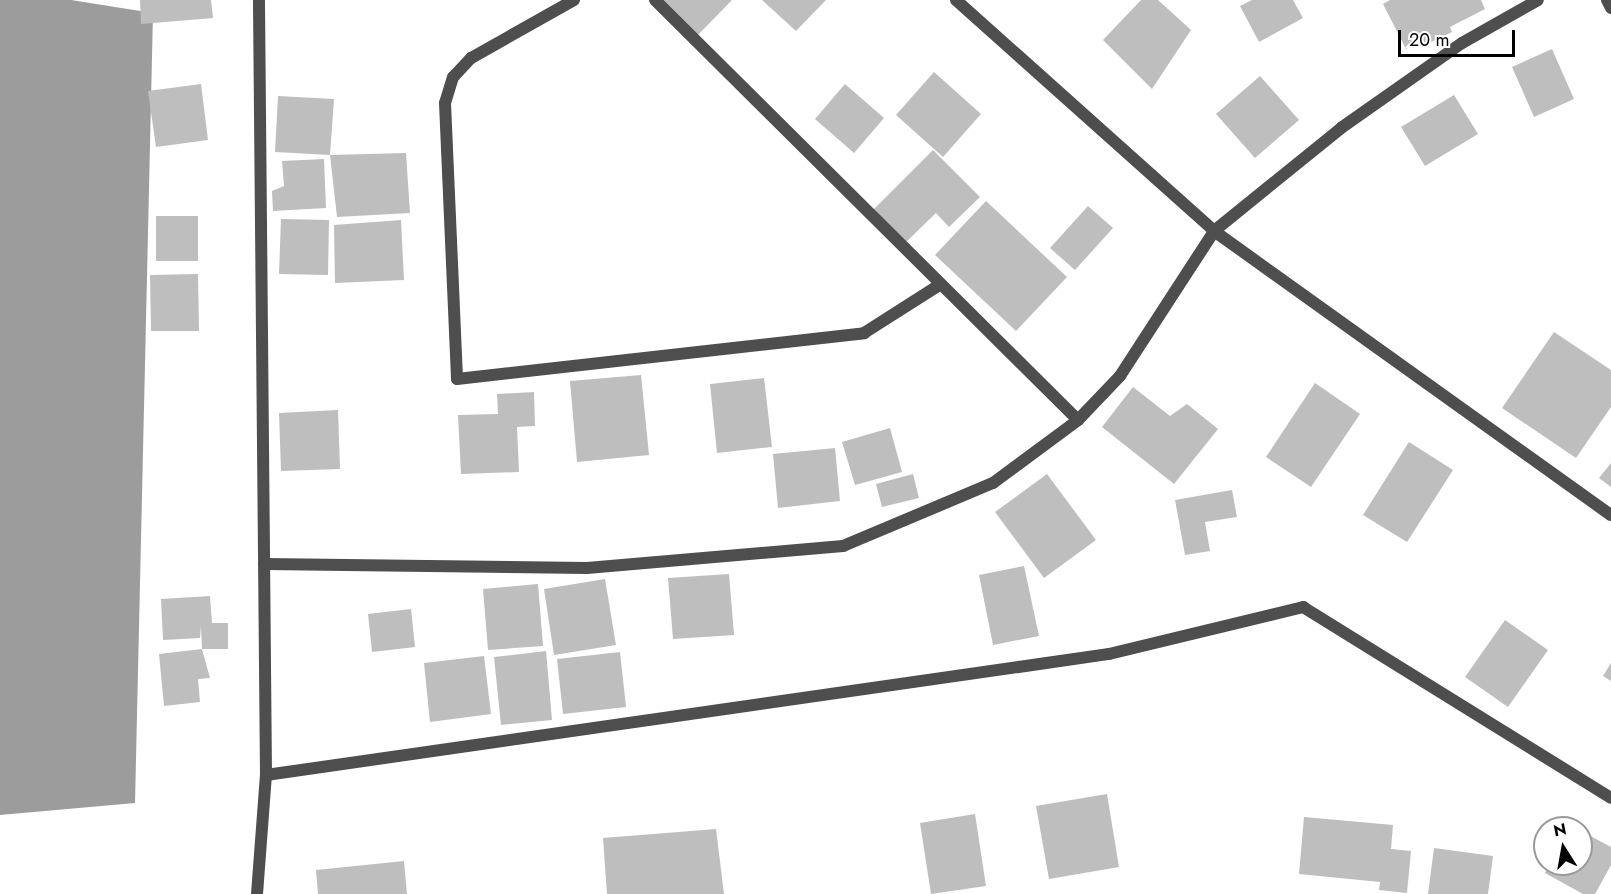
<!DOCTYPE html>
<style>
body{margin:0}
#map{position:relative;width:1611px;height:894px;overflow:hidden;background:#fff;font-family:Jost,sans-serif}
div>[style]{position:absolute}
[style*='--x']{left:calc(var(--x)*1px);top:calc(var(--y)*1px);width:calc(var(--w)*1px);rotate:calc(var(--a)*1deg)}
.water>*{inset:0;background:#9c9c9c}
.building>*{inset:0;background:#bebebe}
.street>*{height:12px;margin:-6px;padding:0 6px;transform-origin:6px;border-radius:6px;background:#4e4e4e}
span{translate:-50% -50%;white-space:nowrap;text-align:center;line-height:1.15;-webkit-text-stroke:6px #fff;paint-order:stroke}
.north{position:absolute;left:1533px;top:816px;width:60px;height:60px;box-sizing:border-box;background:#fff;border:2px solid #999;border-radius:50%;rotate:349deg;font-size:16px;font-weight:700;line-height:24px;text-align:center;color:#000}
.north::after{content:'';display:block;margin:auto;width:21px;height:27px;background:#000;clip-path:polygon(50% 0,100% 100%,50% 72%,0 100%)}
.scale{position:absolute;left:1398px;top:30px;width:117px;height:27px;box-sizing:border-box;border:3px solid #000;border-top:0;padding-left:8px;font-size:18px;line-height:21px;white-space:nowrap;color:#000;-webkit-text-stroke:4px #fff;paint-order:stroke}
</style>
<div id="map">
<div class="water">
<div style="clip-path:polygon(0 0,71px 0,153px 13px,135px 803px,0 815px)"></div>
</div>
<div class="building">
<div style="clip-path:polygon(140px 0,211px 0,213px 18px,141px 24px)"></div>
<div style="clip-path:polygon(661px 0,732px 0,698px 35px)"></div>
<div style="clip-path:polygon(762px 0,826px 0,796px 31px)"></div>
<div style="clip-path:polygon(1141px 0,1158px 0,1191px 30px,1152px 89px,1103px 40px)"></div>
<div style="clip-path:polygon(1252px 0,1293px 0,1303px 18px,1259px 42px,1240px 6px)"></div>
<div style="clip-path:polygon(1390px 0,1481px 0,1485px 9px,1450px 27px,1452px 32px,1425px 45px,1423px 40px,1406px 49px,1383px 4px)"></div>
<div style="clip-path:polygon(1552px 49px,1574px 99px,1534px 117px,1512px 67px)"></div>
<div style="clip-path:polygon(934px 72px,981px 114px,943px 157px,896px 115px)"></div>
<div style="clip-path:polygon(1260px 76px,1299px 120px,1255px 158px,1216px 114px)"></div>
<div style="clip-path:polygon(201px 84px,208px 140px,156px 147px,148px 91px)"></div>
<div style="clip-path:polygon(845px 84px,884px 118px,854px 153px,815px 119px)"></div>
<div style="clip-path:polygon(1454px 95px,1478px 134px,1425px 166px,1401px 127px)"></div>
<div style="clip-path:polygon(278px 96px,334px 99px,330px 155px,275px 152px)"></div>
<div style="clip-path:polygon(933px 150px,980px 197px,949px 227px,936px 213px,904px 244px,871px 212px)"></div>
<div style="clip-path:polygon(406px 153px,410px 213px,337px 217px,330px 155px)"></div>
<div style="clip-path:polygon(324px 159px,326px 208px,273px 211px,272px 191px,284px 186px,282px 161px)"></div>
<div style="clip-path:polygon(986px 201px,1067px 277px,1016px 331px,935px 255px)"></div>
<div style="clip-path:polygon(1088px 206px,1113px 228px,1075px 270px,1050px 248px)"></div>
<div style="clip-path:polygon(156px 216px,198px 216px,198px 261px,156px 261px)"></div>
<div style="clip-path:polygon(281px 219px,329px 220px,328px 275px,279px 274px)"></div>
<div style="clip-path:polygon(401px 220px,404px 280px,335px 283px,334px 225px)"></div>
<div style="clip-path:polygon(198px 274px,199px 331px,151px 331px,150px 275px)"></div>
<div style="clip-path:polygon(1554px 332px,1611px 370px,1611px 407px,1576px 458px,1502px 408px)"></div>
<div style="clip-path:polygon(641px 375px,649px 455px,577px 462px,570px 381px)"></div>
<div style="clip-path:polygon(764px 378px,772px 447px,717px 453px,710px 384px)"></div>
<div style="clip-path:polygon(1315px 383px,1360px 414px,1311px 487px,1266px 457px)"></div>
<div style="clip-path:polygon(1133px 387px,1170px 416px,1187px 404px,1218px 429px,1174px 484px,1102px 427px)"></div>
<div style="clip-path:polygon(534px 392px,535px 426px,517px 427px,519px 472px,461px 474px,458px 415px,498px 414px,497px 394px)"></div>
<div style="clip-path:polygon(338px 410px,340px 469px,281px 471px,279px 413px)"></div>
<div style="clip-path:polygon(890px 428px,902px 472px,855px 485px,842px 442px)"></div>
<div style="clip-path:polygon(1409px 442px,1453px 470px,1407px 542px,1363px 515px)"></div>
<div style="clip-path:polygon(835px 448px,840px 501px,778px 508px,773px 454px)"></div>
<div style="clip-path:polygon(1611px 463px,1611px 487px,1599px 478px)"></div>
<div style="clip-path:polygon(913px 474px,919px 498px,882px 507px,876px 484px)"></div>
<div style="clip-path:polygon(1047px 474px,1096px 540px,1044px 578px,995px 512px)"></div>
<div style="clip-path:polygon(1232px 490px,1237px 517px,1205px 522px,1210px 551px,1185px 555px,1175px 500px)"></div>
<div style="clip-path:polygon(1024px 566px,1039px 636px,993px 645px,979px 575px)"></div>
<div style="clip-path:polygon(729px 574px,734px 635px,673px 639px,668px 578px)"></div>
<div style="clip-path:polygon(605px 579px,616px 645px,554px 655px,544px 589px)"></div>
<div style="clip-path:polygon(538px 584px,543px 646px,488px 650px,483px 589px)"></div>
<div style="clip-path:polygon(210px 596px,212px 623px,228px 623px,228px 649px,202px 649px,201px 626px,200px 638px,163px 640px,161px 599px)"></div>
<div style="clip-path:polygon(411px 609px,415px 647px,372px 652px,368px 614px)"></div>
<div style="clip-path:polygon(1505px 620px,1548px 650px,1508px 707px,1465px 677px)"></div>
<div style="clip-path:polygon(202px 649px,210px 678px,198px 679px,200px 702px,164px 706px,159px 654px)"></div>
<div style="clip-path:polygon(546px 651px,552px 720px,501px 725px,494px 657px)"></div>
<div style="clip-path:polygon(620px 652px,626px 707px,563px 714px,557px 659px)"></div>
<div style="clip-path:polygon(484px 656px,491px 714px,430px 722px,424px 663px)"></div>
<div style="clip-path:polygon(1611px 663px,1611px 681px,1603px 676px)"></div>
<div style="clip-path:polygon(1107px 794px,1119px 867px,1049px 879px,1036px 806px)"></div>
<div style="clip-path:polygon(975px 814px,986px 886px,931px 894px,920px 823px)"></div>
<div style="clip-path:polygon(1304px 817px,1393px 825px,1391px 849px,1411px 851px,1407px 893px,1379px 890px,1380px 882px,1299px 874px)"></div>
<div style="clip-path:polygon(716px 829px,724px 894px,607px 894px,603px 838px)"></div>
<div style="clip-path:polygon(1581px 831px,1611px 847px,1611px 865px,1595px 894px,1583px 894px,1545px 873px,1550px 864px,1581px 864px)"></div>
<div style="clip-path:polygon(1434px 848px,1493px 856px,1488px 894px,1428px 894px)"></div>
<div style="clip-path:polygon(404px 861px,407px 894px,318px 894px,316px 870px)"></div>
</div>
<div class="street">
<div style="--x:574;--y:0;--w:118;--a:150.6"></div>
<div style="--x:471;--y:58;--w:26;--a:133"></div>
<div style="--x:453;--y:77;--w:27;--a:107"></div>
<div style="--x:445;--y:103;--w:276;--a:87.5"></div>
<div style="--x:457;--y:379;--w:410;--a:-6.4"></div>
<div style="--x:864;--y:333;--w:91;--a:-32.5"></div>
<div style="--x:655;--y:0;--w:596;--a:44.8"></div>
<div style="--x:956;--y:0;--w:346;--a:41.8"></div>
<div style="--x:1214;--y:231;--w:488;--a:35.6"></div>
<div style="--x:1607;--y:0;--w:9;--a:63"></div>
<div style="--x:264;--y:564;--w:323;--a:0.7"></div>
<div style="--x:587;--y:568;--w:257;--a:-4.9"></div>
<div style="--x:843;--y:546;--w:163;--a:-22.8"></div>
<div style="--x:993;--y:483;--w:106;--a:-36.5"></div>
<div style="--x:1078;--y:420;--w:61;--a:-46.3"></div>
<div style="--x:1120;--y:376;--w:173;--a:-57"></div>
<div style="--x:1214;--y:231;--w:164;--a:-39"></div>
<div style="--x:1341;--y:128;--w:148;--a:-35.1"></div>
<div style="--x:1462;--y:43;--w:87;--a:-29.5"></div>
<div style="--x:266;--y:775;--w:852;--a:-8.17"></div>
<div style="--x:1109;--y:654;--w:200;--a:-13.6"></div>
<div style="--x:1303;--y:607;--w:362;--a:31.8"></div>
<div style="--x:257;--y:894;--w:119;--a:-85.7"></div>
<div style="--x:266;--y:775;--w:775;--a:-90.52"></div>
</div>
<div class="north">N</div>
<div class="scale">20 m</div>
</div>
